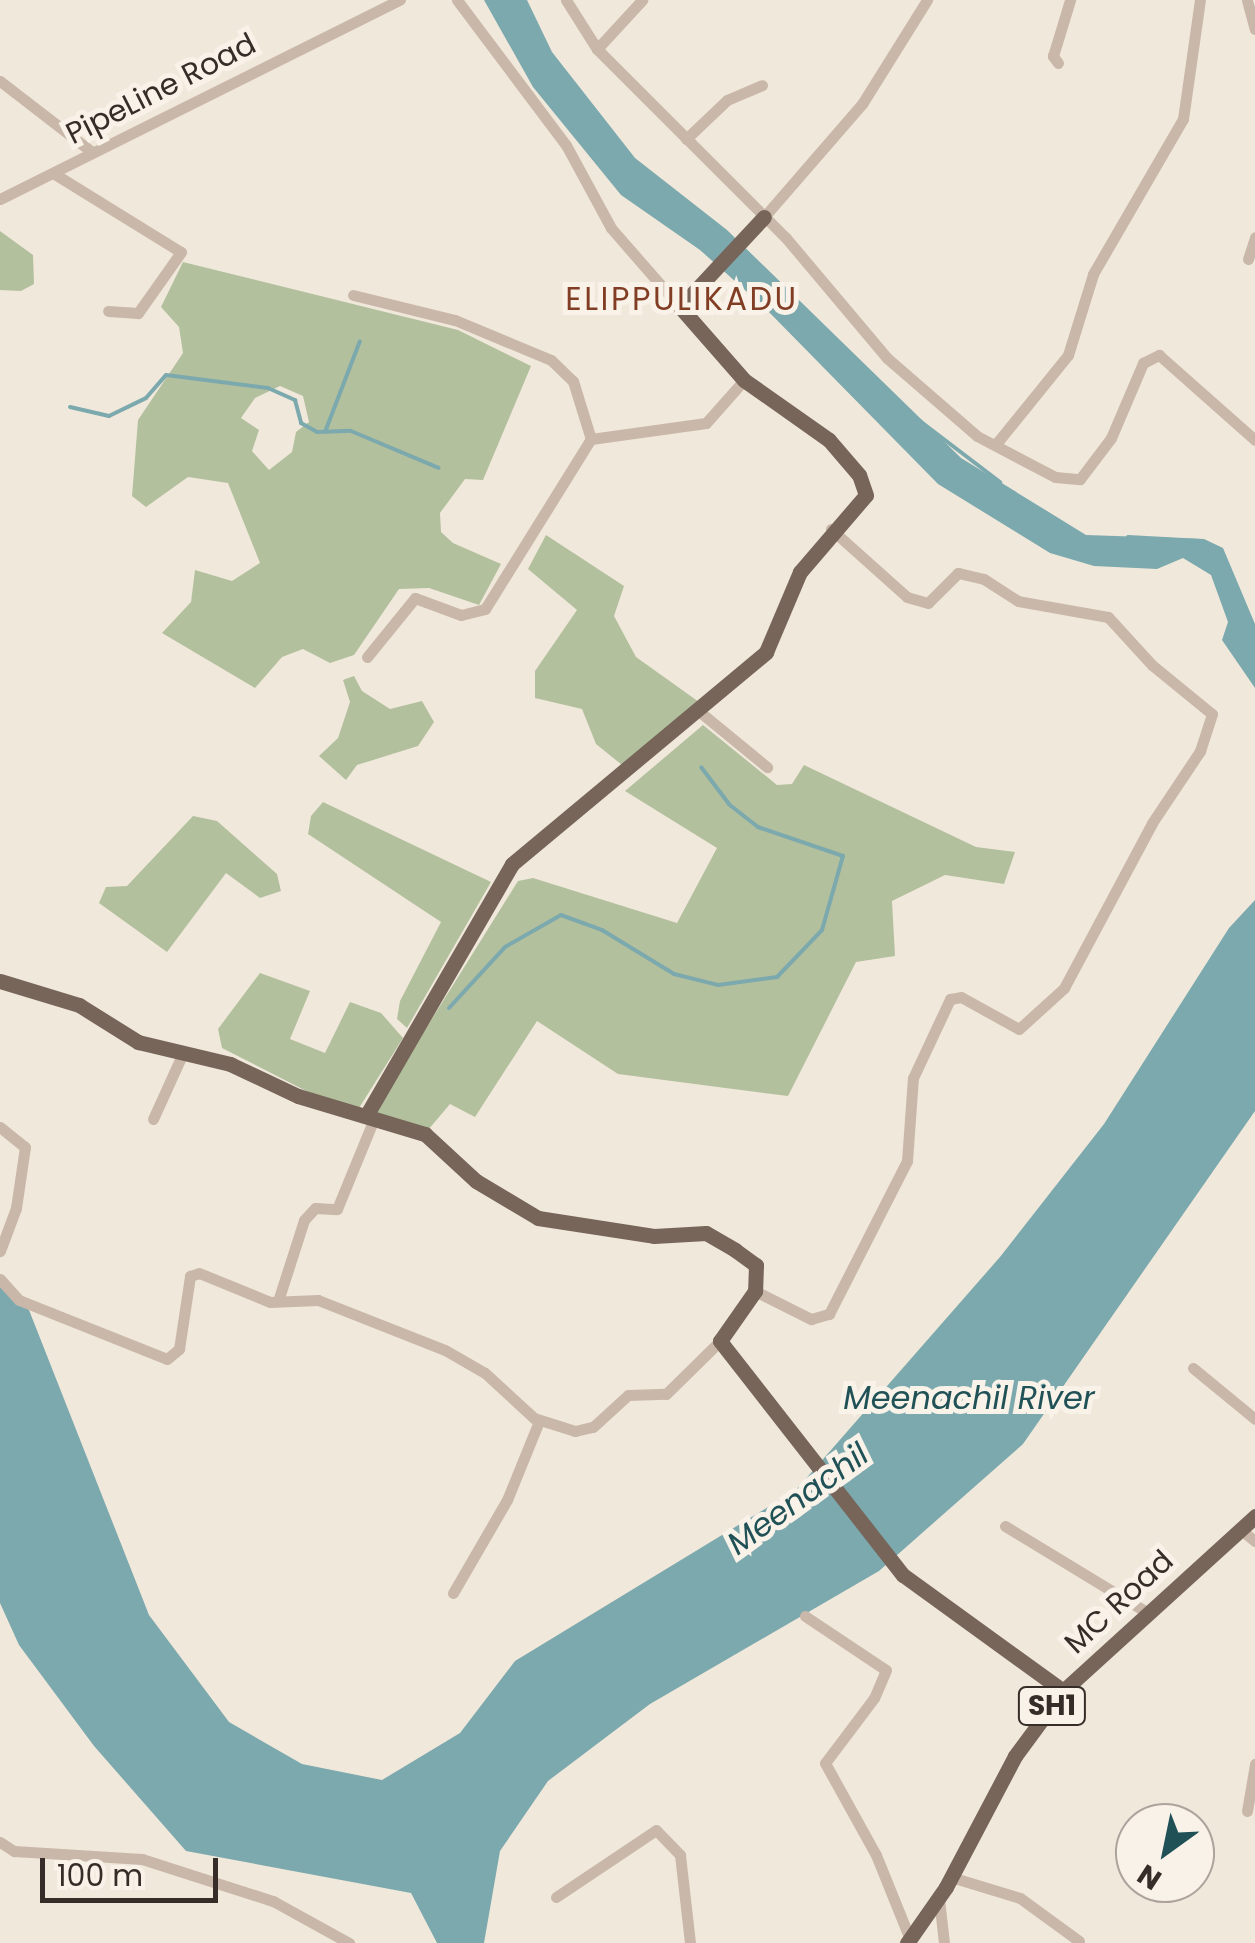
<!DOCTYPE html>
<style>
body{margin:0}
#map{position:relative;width:1255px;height:1943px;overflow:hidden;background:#f1e8dc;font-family:Poppins,sans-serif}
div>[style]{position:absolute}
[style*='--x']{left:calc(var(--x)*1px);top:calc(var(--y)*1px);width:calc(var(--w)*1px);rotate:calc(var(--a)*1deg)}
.green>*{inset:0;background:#b3c09d}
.water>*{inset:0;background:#7ca9ad}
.stream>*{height:4px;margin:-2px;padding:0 2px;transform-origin:2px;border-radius:2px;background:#7ca9ad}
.minor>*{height:11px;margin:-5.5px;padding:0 5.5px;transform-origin:5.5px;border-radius:5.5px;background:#c9b8a9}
.major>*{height:15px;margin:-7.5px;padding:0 7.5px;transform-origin:7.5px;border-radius:7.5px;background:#77655a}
span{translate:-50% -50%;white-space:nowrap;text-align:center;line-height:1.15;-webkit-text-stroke:10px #f9f2e9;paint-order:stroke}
.shield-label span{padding:2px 8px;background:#f9f2e9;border:2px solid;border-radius:8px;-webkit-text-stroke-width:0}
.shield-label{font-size:28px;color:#362d28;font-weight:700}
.street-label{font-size:30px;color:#362d28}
.neighbourhood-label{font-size:32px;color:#823e24;letter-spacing:2.5px}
.water-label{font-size:32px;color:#1f5156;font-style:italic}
.north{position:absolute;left:1115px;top:1803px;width:100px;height:100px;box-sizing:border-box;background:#f9f2e9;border:2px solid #aba39c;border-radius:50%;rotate:213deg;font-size:28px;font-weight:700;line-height:40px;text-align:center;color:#362d28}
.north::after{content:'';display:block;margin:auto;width:35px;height:45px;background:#1f5156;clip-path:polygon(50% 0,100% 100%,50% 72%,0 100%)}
.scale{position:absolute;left:40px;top:1858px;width:178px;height:45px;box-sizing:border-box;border:5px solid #362d28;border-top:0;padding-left:12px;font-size:30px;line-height:35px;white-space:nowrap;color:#362d28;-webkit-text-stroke:8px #f9f2e9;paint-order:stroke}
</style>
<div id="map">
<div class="green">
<div style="clip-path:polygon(0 231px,33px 255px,34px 284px,21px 291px,0 290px)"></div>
<div style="clip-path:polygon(evenodd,183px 262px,458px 330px,531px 366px,483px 480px,465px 479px,440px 513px,441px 532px,453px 543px,501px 564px,479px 605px,429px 588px,399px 589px,354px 655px,330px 663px,303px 649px,282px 657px,255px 688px,162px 633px,191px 602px,195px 570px,232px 581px,260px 563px,228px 483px,188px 477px,146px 507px,132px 496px,138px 420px,183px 353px,179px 327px,161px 307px,183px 262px,280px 386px,303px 396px,309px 422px,296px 432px,292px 452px,269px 470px,252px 451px,259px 430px,241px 418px,255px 398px,280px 386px)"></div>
<div style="clip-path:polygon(546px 535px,624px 586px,614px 616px,636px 657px,699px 702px,622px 765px,596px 744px,582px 709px,535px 698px,535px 671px,577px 610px,528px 569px)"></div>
<div style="clip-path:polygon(354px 676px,362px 691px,390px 709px,422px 701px,434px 722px,418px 746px,357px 765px,346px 780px,319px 756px,338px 738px,350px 702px,343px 680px)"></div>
<div style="clip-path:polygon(703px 725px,777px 785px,792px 784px,804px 765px,976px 847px,1015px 852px,1004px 884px,945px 875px,892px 901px,895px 956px,856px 962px,788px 1096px,618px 1074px,537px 1021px,475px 1117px,450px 1104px,428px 1130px,380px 1117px,375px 1110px,518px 881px,533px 878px,677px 923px,717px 848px,625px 791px)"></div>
<div style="clip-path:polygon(323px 802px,491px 882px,407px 1028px,397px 1019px,400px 1001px,441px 922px,308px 834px,311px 816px)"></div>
<div style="clip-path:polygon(193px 816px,217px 821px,277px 874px,281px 891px,260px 898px,226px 873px,167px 952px,99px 903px,106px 887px,127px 886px)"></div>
<div style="clip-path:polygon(260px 973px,310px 991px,290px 1039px,325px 1053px,350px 1002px,381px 1013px,403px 1038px,359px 1108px,314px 1095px,222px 1048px,218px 1029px)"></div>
</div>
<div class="water">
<div style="clip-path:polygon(484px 0,527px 0,552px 52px,635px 158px,727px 230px,961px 458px,1086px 535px,1204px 539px,1223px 548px,1255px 624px,1255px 688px,1222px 640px,1228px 622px,1211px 575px,1183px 558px,1157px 569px,1094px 566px,1050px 553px,938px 484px,764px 307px,700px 250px,621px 195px,533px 87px)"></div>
<div style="clip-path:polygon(1255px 900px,1255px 1111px,1023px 1444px,879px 1571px,650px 1704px,548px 1781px,500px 1851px,484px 1943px,437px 1943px,411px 1893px,186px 1851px,94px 1746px,19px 1645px,0 1603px,0 1281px,29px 1310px,149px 1615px,229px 1722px,302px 1764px,382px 1780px,460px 1733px,515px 1661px,796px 1490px,1000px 1257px,1104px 1124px,1229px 928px)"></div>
</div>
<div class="stream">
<div style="--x:70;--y:407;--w:40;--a:13"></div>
<div style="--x:109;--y:416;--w:41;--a:-25.9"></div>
<div style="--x:146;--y:398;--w:30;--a:-49"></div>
<div style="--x:166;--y:375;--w:103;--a:7.3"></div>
<div style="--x:268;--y:388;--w:30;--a:24"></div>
<div style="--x:295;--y:400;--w:24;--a:75"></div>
<div style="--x:301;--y:423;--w:18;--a:29"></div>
<div style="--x:317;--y:432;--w:34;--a:-2"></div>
<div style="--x:351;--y:431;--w:95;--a:22.8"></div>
<div style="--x:916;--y:418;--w:106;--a:37.3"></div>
<div style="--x:325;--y:432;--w:97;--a:-69"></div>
<div style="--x:1128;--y:537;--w:74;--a:3.1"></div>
<div style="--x:449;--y:1008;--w:83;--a:-47.4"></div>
<div style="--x:505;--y:947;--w:64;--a:-29.7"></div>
<div style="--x:561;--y:915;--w:44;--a:20.1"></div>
<div style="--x:602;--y:930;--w:84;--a:31.4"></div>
<div style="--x:674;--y:974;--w:45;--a:14"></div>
<div style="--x:718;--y:985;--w:60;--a:-7.7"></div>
<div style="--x:777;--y:977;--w:65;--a:-46.2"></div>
<div style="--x:822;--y:930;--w:77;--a:-74.2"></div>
<div style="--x:843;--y:856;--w:90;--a:-161.2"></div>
<div style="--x:758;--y:827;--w:37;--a:-142"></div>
<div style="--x:729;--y:804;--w:46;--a:-127.1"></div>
</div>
<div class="minor">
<div style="--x:457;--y:0;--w:181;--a:53.1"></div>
<div style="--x:566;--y:145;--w:94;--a:61.5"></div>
<div style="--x:611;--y:228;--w:105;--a:48.9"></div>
<div style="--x:566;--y:0;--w:58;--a:57.7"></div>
<div style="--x:597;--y:49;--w:267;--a:45"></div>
<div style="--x:786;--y:238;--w:157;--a:49.9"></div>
<div style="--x:887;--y:358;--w:119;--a:40.9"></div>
<div style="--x:977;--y:436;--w:88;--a:27.7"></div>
<div style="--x:1055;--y:477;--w:25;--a:5"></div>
<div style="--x:1080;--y:479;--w:51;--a:-52.9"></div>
<div style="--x:1111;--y:438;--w:82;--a:-66.9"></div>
<div style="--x:1143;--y:363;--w:18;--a:-27"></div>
<div style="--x:1159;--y:355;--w:128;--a:41.5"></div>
<div style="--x:1247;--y:0;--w:30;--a:75"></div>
<div style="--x:597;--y:49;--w:67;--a:-47.4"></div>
<div style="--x:1058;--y:63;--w:9;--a:-126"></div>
<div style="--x:1053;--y:56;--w:59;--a:-73.1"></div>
<div style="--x:0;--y:81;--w:116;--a:37.7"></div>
<div style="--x:686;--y:139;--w:57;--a:-43.6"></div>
<div style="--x:727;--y:100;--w:38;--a:-23"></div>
<div style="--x:53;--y:173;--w:150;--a:31.7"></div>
<div style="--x:181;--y:252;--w:75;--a:125.2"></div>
<div style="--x:138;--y:313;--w:30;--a:-176"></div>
<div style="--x:0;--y:199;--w:447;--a:-26.5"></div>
<div style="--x:764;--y:217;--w:150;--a:-49.1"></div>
<div style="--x:862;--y:104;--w:123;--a:-58"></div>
<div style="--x:1248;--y:259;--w:23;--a:-72"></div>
<div style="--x:353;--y:295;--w:105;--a:13.8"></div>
<div style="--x:455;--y:320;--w:104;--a:22.6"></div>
<div style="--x:551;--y:360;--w:30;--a:44"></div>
<div style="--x:573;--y:381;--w:61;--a:72.8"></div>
<div style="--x:996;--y:444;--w:114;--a:-51"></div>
<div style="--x:1068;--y:355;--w:85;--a:-72.8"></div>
<div style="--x:1093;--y:274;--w:179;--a:-59.9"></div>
<div style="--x:1183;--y:119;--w:120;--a:-81.9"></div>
<div style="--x:367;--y:657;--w:76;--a:-50.9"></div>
<div style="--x:415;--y:598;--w:49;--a:20.3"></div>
<div style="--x:461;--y:615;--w:25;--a:-14"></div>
<div style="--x:485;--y:609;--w:200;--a:-58.1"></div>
<div style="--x:591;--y:439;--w:116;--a:-7.9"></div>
<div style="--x:706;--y:423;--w:57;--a:-48.5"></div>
<div style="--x:700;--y:712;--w:87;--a:39.4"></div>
<div style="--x:153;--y:1119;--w:70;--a:-65.6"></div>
<div style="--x:0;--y:1127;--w:32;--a:39"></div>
<div style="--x:25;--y:1147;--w:62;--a:98.4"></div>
<div style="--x:16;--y:1208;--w:46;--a:110.4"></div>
<div style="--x:0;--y:1279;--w:28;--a:48"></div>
<div style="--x:19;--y:1300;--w:159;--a:21.7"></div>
<div style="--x:167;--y:1359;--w:16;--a:-40"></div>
<div style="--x:179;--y:1349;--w:74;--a:-81.4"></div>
<div style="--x:190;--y:1276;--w:9;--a:-18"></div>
<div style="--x:199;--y:1273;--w:77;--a:22.2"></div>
<div style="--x:270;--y:1302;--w:48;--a:-2.4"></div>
<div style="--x:318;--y:1300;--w:136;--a:21.5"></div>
<div style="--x:445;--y:1350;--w:46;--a:29.9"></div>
<div style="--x:485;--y:1373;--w:67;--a:42.6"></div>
<div style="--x:534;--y:1418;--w:43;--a:17.6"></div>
<div style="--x:575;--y:1431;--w:18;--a:-13"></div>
<div style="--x:593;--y:1427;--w:47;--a:-42.4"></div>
<div style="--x:628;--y:1395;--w:38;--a:-2"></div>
<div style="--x:666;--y:1394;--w:76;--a:-44.5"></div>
<div style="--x:755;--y:1291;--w:63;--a:26.6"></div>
<div style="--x:811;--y:1319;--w:19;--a:-16"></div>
<div style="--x:829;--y:1314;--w:172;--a:-63"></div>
<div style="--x:907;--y:1161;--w:83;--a:-85.9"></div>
<div style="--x:913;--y:1078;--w:87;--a:-64.9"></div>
<div style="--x:950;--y:999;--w:11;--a:-10"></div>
<div style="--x:961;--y:997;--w:66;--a:28.9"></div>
<div style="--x:1019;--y:1029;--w:61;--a:-42.3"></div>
<div style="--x:1064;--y:988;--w:187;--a:-61.9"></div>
<div style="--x:1152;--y:823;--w:87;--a:-56.3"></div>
<div style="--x:1200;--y:751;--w:39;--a:-72"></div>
<div style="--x:1212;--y:714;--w:77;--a:-140.8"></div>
<div style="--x:1152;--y:665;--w:65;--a:-132.5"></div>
<div style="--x:1108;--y:617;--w:91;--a:-169.9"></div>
<div style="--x:1018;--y:601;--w:40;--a:-147.1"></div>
<div style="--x:984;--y:579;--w:27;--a:-167"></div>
<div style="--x:958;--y:573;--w:42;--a:135"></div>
<div style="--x:928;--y:603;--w:22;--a:-164"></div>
<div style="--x:907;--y:597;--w:102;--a:-138.2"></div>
<div style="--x:278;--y:1301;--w:85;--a:-72.2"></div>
<div style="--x:304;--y:1220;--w:16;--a:-47"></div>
<div style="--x:315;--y:1208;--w:22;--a:3"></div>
<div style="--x:337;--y:1209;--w:97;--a:-67.7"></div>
<div style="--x:1193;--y:1368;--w:80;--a:39.4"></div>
<div style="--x:1005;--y:1526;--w:167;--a:31.3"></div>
<div style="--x:1240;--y:1529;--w:19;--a:39"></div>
<div style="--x:453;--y:1593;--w:108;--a:-59.9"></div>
<div style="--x:507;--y:1500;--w:85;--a:-67.9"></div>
<div style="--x:805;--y:1616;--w:97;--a:33.7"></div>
<div style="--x:886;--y:1670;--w:30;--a:113"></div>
<div style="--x:874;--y:1698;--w:81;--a:127"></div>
<div style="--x:825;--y:1763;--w:105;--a:61"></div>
<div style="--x:876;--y:1855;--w:91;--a:68"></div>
<div style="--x:1247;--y:1811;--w:48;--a:-80.3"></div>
<div style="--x:0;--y:1842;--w:17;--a:33"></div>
<div style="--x:14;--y:1851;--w:128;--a:3.6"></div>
<div style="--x:142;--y:1859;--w:138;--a:17.8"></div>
<div style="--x:273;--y:1901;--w:87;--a:28.9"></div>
<div style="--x:951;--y:1877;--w:72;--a:16.9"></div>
<div style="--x:1020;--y:1898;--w:73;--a:36.1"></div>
<div style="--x:556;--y:1897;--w:120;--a:-33.8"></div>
<div style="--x:656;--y:1830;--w:35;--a:46"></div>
<div style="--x:680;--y:1855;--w:89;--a:83.5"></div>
<div style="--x:939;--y:1899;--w:44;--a:83.5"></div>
</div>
<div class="major">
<div style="--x:0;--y:981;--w:83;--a:16.9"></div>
<div style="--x:79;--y:1005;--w:70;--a:32.1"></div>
<div style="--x:138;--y:1042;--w:95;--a:13.4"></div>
<div style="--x:230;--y:1064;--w:75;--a:25.2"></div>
<div style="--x:298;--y:1096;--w:133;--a:16.7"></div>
<div style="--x:425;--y:1134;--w:69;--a:42.7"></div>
<div style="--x:476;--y:1181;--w:72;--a:30.8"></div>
<div style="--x:538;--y:1218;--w:117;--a:8.8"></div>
<div style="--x:654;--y:1236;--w:52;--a:-3.3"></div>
<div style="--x:706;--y:1233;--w:34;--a:30"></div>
<div style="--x:735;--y:1250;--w:26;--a:36"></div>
<div style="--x:756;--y:1265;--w:26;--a:92"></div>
<div style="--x:755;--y:1291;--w:61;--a:125"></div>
<div style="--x:720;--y:1341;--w:297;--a:52"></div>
<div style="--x:903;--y:1575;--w:198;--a:35.9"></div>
<div style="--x:366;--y:1116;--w:291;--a:-59.9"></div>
<div style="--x:512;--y:864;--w:331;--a:-39.8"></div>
<div style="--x:766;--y:652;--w:87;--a:-67"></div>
<div style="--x:800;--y:572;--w:101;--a:-49.4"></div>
<div style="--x:866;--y:495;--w:21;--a:-109"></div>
<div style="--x:859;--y:475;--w:46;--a:-130.6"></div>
<div style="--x:829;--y:440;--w:104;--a:-144.8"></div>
<div style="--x:744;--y:380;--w:97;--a:-131.2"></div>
<div style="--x:680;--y:307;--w:123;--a:-47"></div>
<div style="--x:907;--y:1943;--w:68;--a:-55.1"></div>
<div style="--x:946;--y:1887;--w:148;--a:-62.2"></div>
<div style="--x:1015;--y:1756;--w:81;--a:-53.6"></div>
<div style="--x:1063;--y:1691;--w:260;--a:-42.3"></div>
</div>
<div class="shield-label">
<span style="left:1052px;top:1706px">SH1</span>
</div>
<div class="street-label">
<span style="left:161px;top:89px;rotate:-27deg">PipeLine Road</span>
<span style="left:1119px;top:1602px;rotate:-43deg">MC Road</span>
</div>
<div class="neighbourhood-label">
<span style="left:682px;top:299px">ELIPPULIKADU</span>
</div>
<div class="water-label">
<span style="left:969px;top:1398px">Meenachil River</span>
<span style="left:798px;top:1499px;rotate:-36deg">Meenachil</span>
</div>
<div class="north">N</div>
<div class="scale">100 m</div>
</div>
